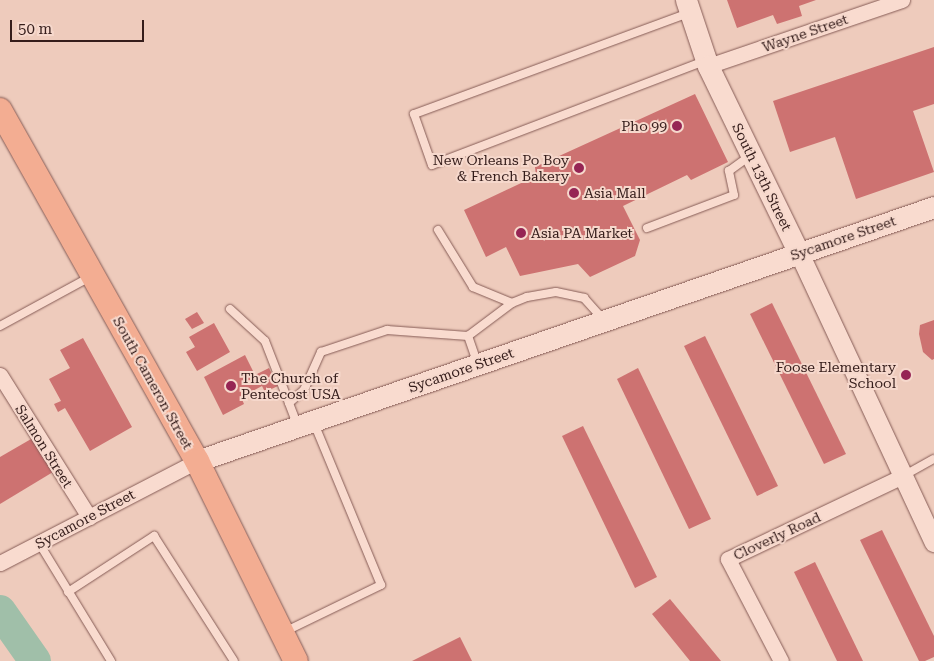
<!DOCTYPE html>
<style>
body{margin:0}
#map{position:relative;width:934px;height:661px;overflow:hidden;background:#eecbbc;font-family:"Roboto Serif",serif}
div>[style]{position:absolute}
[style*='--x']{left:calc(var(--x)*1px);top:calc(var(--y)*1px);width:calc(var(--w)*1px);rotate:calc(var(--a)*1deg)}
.river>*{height:32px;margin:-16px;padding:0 16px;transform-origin:16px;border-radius:16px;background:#a0bfa9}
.building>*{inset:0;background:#cd7271}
.roads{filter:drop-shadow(0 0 1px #865c56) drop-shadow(0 0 1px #865c56)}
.service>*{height:8px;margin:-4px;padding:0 4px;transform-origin:4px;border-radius:4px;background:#f9dbcf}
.minor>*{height:15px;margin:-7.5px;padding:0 7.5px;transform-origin:7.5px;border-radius:7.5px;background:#f9dbcf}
.tertiary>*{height:19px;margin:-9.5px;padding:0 9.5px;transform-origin:9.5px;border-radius:9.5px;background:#f9dbcf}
.secondary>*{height:21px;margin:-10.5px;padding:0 10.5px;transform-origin:10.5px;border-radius:10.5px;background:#f9dbcf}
.primary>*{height:24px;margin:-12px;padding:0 12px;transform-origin:12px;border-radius:12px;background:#f3ad92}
.dots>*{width:14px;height:14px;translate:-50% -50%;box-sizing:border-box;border:2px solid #f6d8cc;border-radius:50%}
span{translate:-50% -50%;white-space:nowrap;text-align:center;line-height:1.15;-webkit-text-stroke:4px #f6d8cc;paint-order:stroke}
.street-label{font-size:14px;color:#351d1b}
.poi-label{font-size:14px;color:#351d1b}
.right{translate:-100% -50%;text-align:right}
.left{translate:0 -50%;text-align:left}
.scale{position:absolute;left:10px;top:20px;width:134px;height:22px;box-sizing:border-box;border:2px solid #351d1b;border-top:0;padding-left:6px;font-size:15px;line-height:18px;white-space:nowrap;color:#351d1b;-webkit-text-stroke:4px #f6d8cc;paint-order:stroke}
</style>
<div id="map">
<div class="river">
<div style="--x:0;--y:611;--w:61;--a:55"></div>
</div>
<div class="building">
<div style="clip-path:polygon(727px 0,816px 0,799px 6px,802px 16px,777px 24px,773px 15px,737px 28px)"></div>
<div style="clip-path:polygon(934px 47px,934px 104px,913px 111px,934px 172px,856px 199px,835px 137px,790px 152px,773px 101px)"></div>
<div style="clip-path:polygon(695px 94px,728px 162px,691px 180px,687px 175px,623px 206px,640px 240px,635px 256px,590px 277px,578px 264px,520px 276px,506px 247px,486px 257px,464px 210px,536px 176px,535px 167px)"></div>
<div style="clip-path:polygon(772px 303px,846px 454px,824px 464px,750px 314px)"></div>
<div style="clip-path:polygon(197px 312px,204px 323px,192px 329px,185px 319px)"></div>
<div style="clip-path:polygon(934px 320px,934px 359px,932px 360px,923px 352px,919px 334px,920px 325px)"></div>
<div style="clip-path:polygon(214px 323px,230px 352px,197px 371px,186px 352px,195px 347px,189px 337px)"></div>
<div style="clip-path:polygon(705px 336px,778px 486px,757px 496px,684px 346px)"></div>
<div style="clip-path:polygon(83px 338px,132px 427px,90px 451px,65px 408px,58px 412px,54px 404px,61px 401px,49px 379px,70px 368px,60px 350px)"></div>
<div style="clip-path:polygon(245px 355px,255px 375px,269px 368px,278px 386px,265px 392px,262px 386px,241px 397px,244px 404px,223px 415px,204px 377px)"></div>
<div style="clip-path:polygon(638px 368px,711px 519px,689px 529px,617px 379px)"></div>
<div style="clip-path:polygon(583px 426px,657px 577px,635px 588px,562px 436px)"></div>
<div style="clip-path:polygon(38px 435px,58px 469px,0 504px,0 457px)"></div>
<div style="clip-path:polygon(882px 530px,934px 636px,934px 657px,925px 661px,919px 661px,860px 540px)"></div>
<div style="clip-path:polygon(815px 562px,863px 661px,837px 661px,794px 572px)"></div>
<div style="clip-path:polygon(670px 599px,721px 661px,690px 661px,652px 614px)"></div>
<div style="clip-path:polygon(460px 637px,472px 661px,412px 661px)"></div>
</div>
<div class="roads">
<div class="service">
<div style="--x:689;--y:13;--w:293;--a:159.8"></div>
<div style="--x:414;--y:114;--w:54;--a:70.6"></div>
<div style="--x:432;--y:165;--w:291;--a:-20.9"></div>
<div style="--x:647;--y:228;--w:93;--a:-20.8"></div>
<div style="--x:734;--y:195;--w:25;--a:-102"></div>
<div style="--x:729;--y:171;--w:26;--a:-36"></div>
<div style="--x:438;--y:230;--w:67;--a:58.4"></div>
<div style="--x:473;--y:287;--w:42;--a:22.3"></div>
<div style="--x:230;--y:309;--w:47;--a:42.4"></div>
<div style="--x:265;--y:341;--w:66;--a:68.8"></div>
<div style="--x:0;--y:326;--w:102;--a:-28.6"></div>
<div style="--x:477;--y:362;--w:28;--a:-109"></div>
<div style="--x:468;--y:336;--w:55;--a:-36.9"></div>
<div style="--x:512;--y:303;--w:16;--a:-22"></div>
<div style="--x:527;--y:297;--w:29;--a:-10"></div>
<div style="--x:556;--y:292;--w:29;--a:12"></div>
<div style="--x:584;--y:298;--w:28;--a:48"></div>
<div style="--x:297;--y:424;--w:22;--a:-111"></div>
<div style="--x:289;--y:403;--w:20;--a:-41"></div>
<div style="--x:304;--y:390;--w:42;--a:-65.9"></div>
<div style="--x:321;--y:352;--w:70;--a:-18.4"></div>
<div style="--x:387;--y:330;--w:81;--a:4.2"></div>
<div style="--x:903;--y:476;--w:35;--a:-29"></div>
<div style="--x:39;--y:543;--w:138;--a:58.6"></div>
<div style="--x:68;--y:592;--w:103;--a:-33.1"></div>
<div style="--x:154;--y:536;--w:148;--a:57.4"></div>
<div style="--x:284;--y:632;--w:108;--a:-25.9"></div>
<div style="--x:381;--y:585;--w:175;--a:-112.5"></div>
</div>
<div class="minor">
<div style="--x:708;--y:66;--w:205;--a:-18.8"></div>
<div style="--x:0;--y:375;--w:168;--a:57.9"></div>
<div style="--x:0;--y:563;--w:222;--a:-27.4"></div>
<div style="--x:781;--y:661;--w:115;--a:-117.5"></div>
<div style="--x:728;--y:559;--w:194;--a:-25.4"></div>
</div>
<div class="tertiary">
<div style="--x:799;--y:253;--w:319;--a:65"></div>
</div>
<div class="secondary">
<div style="--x:686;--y:0;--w:70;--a:71.6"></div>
<div style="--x:708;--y:66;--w:208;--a:64.1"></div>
<div style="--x:197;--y:461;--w:780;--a:-19.02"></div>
</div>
<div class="primary">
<div style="--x:0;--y:110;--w:403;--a:60.7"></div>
<div style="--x:197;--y:461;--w:223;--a:63.7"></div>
</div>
</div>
<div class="dots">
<div style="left:677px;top:126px;background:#962554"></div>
<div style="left:579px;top:168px;background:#962554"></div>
<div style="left:574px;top:193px;background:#962554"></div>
<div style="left:521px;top:233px;background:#962554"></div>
<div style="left:906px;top:375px;background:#962554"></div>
<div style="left:231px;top:386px;background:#962554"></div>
</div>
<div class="street-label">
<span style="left:805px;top:33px;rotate:-19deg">Wayne Street</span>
<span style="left:762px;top:177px;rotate:64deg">South 13th Street</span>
<span style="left:843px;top:238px;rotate:-19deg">Sycamore Street</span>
<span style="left:461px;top:370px;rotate:-19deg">Sycamore Street</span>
<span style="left:153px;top:383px;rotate:61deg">South Cameron Street</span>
<span style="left:44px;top:446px;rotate:58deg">Salmon Street</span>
<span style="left:85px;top:519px;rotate:-28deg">Sycamore Street</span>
<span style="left:777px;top:536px;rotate:-25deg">Cloverly Road</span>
</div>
<div class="poi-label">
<span class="right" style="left:667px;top:126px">Pho 99</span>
<span class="right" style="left:569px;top:168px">New Orleans Po Boy<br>&amp; French Bakery</span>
<span class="left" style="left:584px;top:193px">Asia Mall</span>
<span class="left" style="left:531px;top:233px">Asia PA Market</span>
<span class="right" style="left:896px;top:375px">Foose Elementary<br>School</span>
<span class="left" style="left:241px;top:386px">The Church of<br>Pentecost USA</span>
</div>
<div class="scale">50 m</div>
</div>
